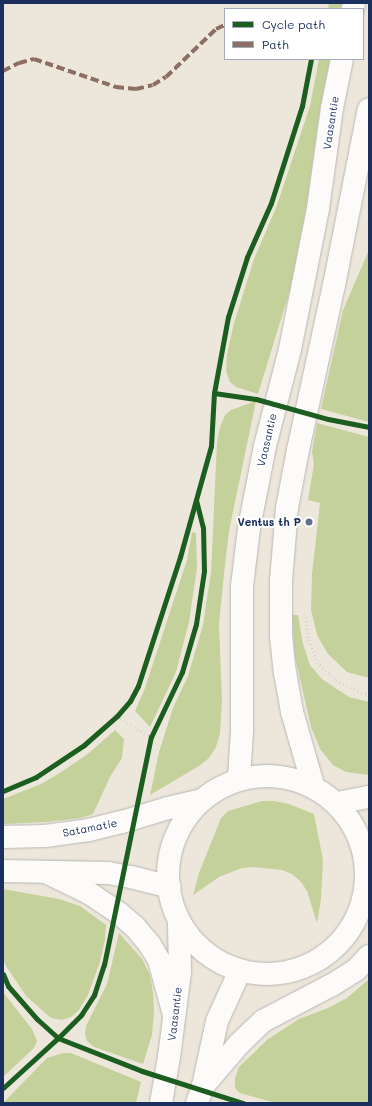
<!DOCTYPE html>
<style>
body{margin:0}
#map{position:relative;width:372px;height:1106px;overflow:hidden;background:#ede7db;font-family:Mali,sans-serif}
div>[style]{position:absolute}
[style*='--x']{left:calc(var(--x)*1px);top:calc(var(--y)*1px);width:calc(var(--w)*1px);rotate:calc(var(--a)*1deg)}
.green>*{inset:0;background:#c5d19b}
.path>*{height:2.5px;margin-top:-1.25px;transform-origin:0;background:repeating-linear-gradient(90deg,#d5d5d5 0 1px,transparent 0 4px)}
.roads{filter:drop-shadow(0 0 1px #b9b7b3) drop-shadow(0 0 1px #b9b7b3)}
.secondary>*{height:22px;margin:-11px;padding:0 11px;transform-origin:11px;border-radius:11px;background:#fcfbfa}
.trunk>*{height:22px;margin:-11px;padding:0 11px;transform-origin:11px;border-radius:11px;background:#fcfbfa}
.trunk>.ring{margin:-11px;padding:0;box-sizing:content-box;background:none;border:22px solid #fcfbfa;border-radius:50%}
.quiet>*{height:4px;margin-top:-2px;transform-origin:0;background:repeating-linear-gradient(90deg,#8d6e63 0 8px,transparent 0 12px)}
.cycleway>*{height:5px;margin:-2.5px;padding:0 2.5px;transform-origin:2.5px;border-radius:2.5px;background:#1b5e20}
.dots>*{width:11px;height:11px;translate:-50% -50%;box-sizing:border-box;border:2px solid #fff;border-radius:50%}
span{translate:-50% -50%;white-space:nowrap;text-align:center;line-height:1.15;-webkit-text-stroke:4px #fff;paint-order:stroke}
.street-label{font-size:11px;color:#1b2f5e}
.poi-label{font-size:11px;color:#1b2f5e;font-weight:700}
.right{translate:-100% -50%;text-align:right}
.frame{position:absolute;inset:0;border:4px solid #1b2f5e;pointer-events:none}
.legend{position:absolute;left:224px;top:8px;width:140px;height:52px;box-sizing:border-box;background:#fff;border:1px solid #a4acbf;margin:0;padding:5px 7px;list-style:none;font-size:12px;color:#1b2f5e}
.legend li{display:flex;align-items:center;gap:8px;height:20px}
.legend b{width:20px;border:1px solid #a4acbf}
</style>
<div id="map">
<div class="green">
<div style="clip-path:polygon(329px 3px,342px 3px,340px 9px,328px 9px)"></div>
<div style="clip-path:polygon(319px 59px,330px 59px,320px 108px,306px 208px,290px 290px,258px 394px,236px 387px,230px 382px,226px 371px,227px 355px,234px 323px,254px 259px,276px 208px,310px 106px)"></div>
<div style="clip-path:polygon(369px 250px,369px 422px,321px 409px,343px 310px)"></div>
<div style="clip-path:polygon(256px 401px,229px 531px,224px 574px,219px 625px,222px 700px,220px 733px,216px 747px,209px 758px,199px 766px,150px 795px,159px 752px,173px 708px,188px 676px,203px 625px,211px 572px,217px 443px,220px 427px,225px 415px,231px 410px)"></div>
<div style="clip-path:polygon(317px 423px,369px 437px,369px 678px,347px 672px,328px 654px,317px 635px,311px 610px,312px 574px,320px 503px,308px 500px,314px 464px,312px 452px)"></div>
<div style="clip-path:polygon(192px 532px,196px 533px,197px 568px,189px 622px,176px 672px,150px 727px,135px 711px,145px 688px,187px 560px)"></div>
<div style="clip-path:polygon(292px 615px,298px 615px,303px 644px,310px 665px,322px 679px,349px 697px,369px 702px,369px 775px,346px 772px,333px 765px,320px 749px,311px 727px,295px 657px)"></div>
<div style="clip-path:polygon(115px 730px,124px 739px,122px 758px,110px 777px,93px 814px,81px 818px,46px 822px,3px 824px,3px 799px,41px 784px,63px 771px,89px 753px)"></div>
<div style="clip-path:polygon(262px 801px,274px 801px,289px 804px,314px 814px,323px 860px,321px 899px,317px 923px,307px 891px,301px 882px,292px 874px,282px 870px,254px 867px,242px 868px,219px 877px,193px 895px,199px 873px,221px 818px,228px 811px)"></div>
<div style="clip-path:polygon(3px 889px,59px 899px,80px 906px,106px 925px,105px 939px,100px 962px,88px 995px,79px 1010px,71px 1017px,62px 1020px,51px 1018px,26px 996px,6px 966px,3px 960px)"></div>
<div style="clip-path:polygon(119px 933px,142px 959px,150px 975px,153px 993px,154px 1012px,152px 1035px,143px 1064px,94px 1047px,87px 1041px,85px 1034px,86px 1026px,107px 984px)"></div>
<div style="clip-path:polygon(369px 979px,369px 1099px,367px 1103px,276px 1103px,240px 1093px,235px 1088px,235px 1078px,239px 1067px,268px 1039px,299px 1019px,328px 1008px,347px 998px)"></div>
<div style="clip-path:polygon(3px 992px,32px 1029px,37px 1041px,34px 1048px,3px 1077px)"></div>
<div style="clip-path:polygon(63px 1053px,71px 1053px,141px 1082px,136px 1103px,3px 1103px,47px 1058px)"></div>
</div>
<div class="path">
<div style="--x:306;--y:617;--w:23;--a:83"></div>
<div style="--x:309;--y:640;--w:23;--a:70"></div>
<div style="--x:317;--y:662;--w:26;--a:43"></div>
<div style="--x:336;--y:680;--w:28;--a:27"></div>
<div style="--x:361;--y:693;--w:8;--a:14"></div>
<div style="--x:117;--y:716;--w:40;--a:32"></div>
</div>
<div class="roads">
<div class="secondary">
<div style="--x:353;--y:9;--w:6;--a:-81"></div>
<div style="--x:239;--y:778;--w:48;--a:-86.4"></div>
<div style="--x:242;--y:730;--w:144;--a:-90"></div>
<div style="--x:242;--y:586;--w:58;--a:-83.1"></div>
<div style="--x:249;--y:528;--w:84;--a:-79"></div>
<div style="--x:265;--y:446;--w:100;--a:-75.5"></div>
<div style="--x:290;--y:349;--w:143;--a:-78.7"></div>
<div style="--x:318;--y:209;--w:102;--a:-82.1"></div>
<div style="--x:332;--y:108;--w:50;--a:-78.5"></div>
<div style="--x:313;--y:785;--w:76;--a:-106"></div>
<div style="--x:292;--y:712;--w:39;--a:-100"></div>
<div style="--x:285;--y:674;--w:37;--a:-96"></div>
<div style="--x:281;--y:637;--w:56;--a:-90"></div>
<div style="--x:281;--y:581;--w:73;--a:-85.3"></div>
<div style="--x:287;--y:508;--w:59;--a:-79.3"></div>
<div style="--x:298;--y:450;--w:169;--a:-77.7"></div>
<div style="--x:334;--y:285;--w:179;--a:-78.8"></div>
<div style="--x:3;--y:837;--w:42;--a:-1.4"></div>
<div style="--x:45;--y:836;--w:44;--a:-7.8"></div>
<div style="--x:89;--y:830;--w:34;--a:-14"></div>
<div style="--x:122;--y:822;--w:48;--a:-16.9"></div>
<div style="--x:168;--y:808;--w:32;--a:-13"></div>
<div style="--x:3;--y:871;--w:105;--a:1.1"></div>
<div style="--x:108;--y:873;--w:23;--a:10"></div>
<div style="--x:131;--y:877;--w:40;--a:14.4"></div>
<div style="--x:46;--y:872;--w:48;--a:26"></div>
<div style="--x:89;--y:893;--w:37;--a:34"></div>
<div style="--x:120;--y:914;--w:20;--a:41"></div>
<div style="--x:135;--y:927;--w:23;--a:50"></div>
<div style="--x:150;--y:945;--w:17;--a:59"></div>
<div style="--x:159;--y:960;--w:57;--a:74.7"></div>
</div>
<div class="trunk">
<div class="ring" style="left:168px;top:776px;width:176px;height:176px"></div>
<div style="--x:337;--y:803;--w:33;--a:-11"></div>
<div style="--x:203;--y:1086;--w:55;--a:-49.4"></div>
<div style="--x:239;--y:1044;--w:33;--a:-44"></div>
<div style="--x:263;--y:1021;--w:78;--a:-27.6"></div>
<div style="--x:332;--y:985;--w:28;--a:-32"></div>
<div style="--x:356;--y:970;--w:19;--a:-47"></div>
<div style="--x:161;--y:1103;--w:47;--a:-80.1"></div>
<div style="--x:169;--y:1057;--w:86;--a:-82.6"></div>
<div style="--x:180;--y:972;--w:49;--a:-91.2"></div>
<div style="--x:197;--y:1103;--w:18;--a:-71"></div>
<div style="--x:203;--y:1086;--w:66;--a:-77.8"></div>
<div style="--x:217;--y:1021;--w:53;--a:-65.4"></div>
</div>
</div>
<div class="quiet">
<div style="--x:3;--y:71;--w:18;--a:-27"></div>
<div style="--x:19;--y:63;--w:16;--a:-15"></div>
<div style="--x:34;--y:59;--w:87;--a:18.9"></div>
<div style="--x:116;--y:87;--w:20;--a:6"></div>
<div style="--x:136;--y:89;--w:17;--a:-13"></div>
<div style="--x:153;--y:85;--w:15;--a:-32"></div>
<div style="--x:166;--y:77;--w:69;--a:-43.8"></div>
<div style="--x:216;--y:29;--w:10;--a:-24"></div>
</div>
<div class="cycleway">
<div style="--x:214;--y:393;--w:42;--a:8.1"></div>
<div style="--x:256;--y:399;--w:75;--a:15.5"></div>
<div style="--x:328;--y:419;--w:42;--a:11"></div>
<div style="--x:3;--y:791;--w:36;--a:-23"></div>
<div style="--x:36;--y:777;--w:58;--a:-33.7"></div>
<div style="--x:84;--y:745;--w:44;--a:-41.3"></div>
<div style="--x:117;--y:716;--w:20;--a:-49"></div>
<div style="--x:130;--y:701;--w:17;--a:-62"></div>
<div style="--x:138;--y:686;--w:136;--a:-72"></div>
<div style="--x:180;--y:557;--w:115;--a:-74.4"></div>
<div style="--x:211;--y:446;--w:53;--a:-86.8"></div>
<div style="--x:214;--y:393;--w:77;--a:-79.6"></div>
<div style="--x:228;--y:317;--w:63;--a:-72.4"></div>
<div style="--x:247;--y:257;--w:59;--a:-66"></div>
<div style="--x:271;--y:203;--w:102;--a:-72.3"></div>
<div style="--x:302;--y:106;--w:48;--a:-79.2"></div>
<div style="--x:3;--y:974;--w:13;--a:67"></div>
<div style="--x:8;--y:986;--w:44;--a:48.7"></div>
<div style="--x:37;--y:1019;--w:28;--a:42"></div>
<div style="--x:58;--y:1038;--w:90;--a:21.4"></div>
<div style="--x:142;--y:1071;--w:106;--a:17.6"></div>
<div style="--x:3;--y:1088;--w:74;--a:-42.3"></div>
<div style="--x:58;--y:1038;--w:33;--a:-45"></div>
<div style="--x:81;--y:1015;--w:24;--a:-57"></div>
<div style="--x:94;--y:995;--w:32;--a:-72"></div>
<div style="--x:104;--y:965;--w:233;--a:-78.4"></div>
<div style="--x:151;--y:737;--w:72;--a:-64.5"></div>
<div style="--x:182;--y:672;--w:50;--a:-73.7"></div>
<div style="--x:196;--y:624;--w:54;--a:-81.4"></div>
<div style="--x:204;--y:571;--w:43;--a:-91.3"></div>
<div style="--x:203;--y:528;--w:29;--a:-104"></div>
</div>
<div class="dots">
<div style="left:309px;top:522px;background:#646f8a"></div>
</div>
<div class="street-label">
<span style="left:331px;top:123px;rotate:-81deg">Vaasantie</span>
<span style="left:267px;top:440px;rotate:-77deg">Vaasantie</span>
<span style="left:90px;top:828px;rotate:-11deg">Satamatie</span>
<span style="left:175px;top:1014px;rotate:-83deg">Vaasantie</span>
</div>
<div class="poi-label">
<span class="right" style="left:301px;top:522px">Ventus th P</span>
</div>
<div class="frame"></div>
<ul class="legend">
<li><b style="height:5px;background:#1b5e20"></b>Cycle path</li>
<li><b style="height:5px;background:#8d6e63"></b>Path</li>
</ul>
</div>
